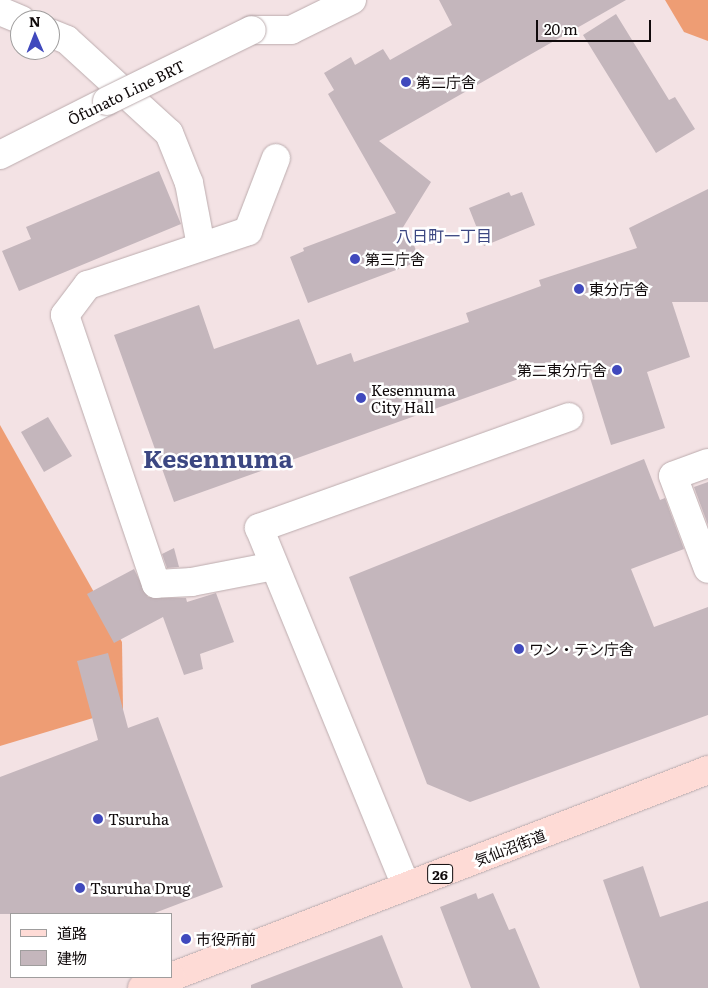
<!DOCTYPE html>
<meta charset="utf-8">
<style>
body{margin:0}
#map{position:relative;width:708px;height:988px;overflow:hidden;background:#f3e2e4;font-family:Literata,"Noto Sans JP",serif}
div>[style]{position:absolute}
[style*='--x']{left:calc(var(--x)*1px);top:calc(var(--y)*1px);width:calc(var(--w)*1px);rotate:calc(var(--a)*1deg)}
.forest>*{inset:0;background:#ee9d74}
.building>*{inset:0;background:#c4b6bc}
.roads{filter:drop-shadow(0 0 1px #bcacae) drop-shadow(0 0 1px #bcacae)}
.minor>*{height:28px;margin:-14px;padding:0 14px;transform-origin:14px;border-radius:14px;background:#fff}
.major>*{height:28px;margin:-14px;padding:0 14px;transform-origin:14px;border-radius:14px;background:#fedbd6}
.bridges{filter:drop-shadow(0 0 1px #bcacae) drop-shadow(0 0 1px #bcacae)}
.minor-bridge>*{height:28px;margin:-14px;padding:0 14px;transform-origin:14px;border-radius:14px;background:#fff}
.dots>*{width:14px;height:14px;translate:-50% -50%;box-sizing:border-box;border:2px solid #fff;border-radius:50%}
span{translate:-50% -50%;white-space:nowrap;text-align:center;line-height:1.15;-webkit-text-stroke:5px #fff;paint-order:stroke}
.shield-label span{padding:1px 4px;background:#fff;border:1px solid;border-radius:4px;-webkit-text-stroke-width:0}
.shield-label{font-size:14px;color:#100a0b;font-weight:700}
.poi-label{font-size:15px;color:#100a0b}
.left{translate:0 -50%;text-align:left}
.right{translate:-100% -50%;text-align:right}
.street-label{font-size:15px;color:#100a0b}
.neighbourhood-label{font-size:16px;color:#3c4782}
.town-label{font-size:25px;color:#3c4782;font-weight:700}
.legend{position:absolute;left:10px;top:913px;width:162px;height:65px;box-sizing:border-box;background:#fff;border:1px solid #9f9d9d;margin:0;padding:6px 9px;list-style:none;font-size:15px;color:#100a0b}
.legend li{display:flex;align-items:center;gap:10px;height:25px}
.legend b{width:25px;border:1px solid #9f9d9d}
.north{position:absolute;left:10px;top:10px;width:50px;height:50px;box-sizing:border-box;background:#fff;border:1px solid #9f9d9d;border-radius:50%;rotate:359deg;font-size:14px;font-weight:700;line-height:20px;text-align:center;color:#100a0b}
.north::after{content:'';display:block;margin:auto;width:18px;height:22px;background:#4049bd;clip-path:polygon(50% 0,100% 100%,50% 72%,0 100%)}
.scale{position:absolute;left:536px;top:20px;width:115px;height:22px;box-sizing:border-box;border:2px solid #100a0b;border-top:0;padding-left:6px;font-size:15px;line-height:18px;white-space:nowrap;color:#100a0b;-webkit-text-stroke:4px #fff;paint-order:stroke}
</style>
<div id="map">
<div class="forest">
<div style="clip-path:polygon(665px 0,708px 0,708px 41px,684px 32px)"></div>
<div style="clip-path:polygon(0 425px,122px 642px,123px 709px,0 746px)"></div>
</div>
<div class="building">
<div style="clip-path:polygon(439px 0,626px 0,379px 141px,431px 182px,397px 237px,409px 232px,420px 261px,308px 303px,290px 257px,304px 251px,303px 248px,396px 213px,328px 94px,334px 90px,324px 73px,351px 57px,355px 65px,383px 49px,390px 60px,452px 25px)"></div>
<div style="clip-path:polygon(616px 14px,669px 100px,675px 97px,695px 129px,656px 153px,583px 35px)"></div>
<div style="clip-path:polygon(159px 171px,181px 224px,19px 291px,2px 251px,31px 239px,26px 227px)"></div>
<div style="clip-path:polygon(708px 189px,708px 302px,672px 302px,690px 357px,647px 372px,665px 428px,611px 445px,586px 365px,552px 375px,549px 368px,174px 502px,114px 335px,199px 305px,214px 349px,299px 319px,317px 365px,351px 353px,354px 362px,469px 322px,466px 313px,541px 286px,539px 280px,637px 248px,629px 228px)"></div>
<div style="clip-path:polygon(509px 192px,511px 196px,522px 192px,535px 225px,484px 246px,469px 208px)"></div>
<div style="clip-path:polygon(48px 417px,72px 456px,44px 472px,21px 432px)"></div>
<div style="clip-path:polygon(644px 459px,660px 500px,665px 498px,684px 549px,631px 569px,654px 627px,708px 607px,708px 715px,470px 802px,427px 784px,349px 577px)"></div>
<div style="clip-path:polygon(708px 482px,708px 525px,694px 487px)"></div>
<div style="clip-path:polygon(174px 548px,179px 567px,167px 568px,162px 554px)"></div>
<div style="clip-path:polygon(134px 569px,148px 597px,186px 598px,187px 602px,216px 593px,234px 642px,200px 654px,203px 669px,184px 675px,163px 617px,114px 643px,87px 594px)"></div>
<div style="clip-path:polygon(108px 653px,128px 728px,158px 717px,223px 887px,152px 914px,0 914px,0 777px,98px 740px,77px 661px)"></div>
<div style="clip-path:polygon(643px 866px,660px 917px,708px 901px,708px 988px,640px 988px,603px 880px)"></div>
<div style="clip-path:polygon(476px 893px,478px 899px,493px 893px,509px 930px,515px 928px,540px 988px,471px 988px,440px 907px)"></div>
<div style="clip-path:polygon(382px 935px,403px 988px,251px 988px,251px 985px)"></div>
</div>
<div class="roads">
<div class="minor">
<div style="--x:0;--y:11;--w:23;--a:23"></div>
<div style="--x:252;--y:30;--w:39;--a:0"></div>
<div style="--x:291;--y:30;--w:68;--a:-26.2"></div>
<div style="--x:50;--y:33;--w:18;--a:22"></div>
<div style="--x:67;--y:40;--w:138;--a:42.4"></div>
<div style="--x:169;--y:133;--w:54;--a:68.2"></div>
<div style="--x:189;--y:183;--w:64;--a:79.2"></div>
<div style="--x:0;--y:155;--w:120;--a:-26.8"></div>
<div style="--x:708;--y:463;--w:37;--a:160"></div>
<div style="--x:673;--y:476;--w:99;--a:69.4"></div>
<div style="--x:274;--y:566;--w:84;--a:169"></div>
<div style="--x:192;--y:582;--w:36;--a:177"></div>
<div style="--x:156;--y:584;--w:284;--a:-108.7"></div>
<div style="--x:65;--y:315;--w:38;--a:-53"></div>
<div style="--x:88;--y:285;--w:169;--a:-18.6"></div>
<div style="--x:248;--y:231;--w:78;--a:-69"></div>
<div style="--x:406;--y:886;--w:387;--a:-112.3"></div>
<div style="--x:259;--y:528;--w:329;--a:-19.7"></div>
</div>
<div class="major">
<div style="--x:171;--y:977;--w:576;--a:-21.08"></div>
<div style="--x:142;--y:988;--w:31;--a:-21"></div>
</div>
</div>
<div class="bridges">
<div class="minor-bridge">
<div style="--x:107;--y:101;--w:161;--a:-26.1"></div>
</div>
</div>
<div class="dots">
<div style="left:406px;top:82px;background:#4049bd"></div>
<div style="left:355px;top:259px;background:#4049bd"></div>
<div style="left:579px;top:289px;background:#4049bd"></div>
<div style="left:617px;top:370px;background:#4049bd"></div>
<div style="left:361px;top:398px;background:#4049bd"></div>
<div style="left:519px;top:649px;background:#4049bd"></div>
<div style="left:98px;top:819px;background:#4049bd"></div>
<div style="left:80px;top:888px;background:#4049bd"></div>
<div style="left:186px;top:939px;background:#4049bd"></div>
</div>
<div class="shield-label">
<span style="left:440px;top:874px">26</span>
</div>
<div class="poi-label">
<span class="left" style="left:416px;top:82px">第二庁舎</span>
<span class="left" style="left:365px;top:259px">第三庁舎</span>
<span class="left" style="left:589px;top:289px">東分庁舎</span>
<span class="right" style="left:607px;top:370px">第二東分庁舎</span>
<span class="left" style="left:371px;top:398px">Kesennuma<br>City Hall</span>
<span class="left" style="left:529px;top:649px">ワン・テン庁舎</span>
<span class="left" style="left:108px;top:819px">Tsuruha</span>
<span class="left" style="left:90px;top:888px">Tsuruha Drug</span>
<span class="left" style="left:196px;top:939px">市役所前</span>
</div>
<div class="street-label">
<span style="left:126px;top:92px;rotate:-26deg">Ōfunato Line BRT</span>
<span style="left:510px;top:847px;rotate:-21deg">気仙沼街道</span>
</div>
<div class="neighbourhood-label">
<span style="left:444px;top:235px">八日町一丁目</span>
</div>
<div class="town-label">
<span style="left:218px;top:458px">Kesennuma</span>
</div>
<ul class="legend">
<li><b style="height:6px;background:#fedbd6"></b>道路</li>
<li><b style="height:14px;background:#c4b6bc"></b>建物</li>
</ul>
<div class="north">N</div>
<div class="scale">20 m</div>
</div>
